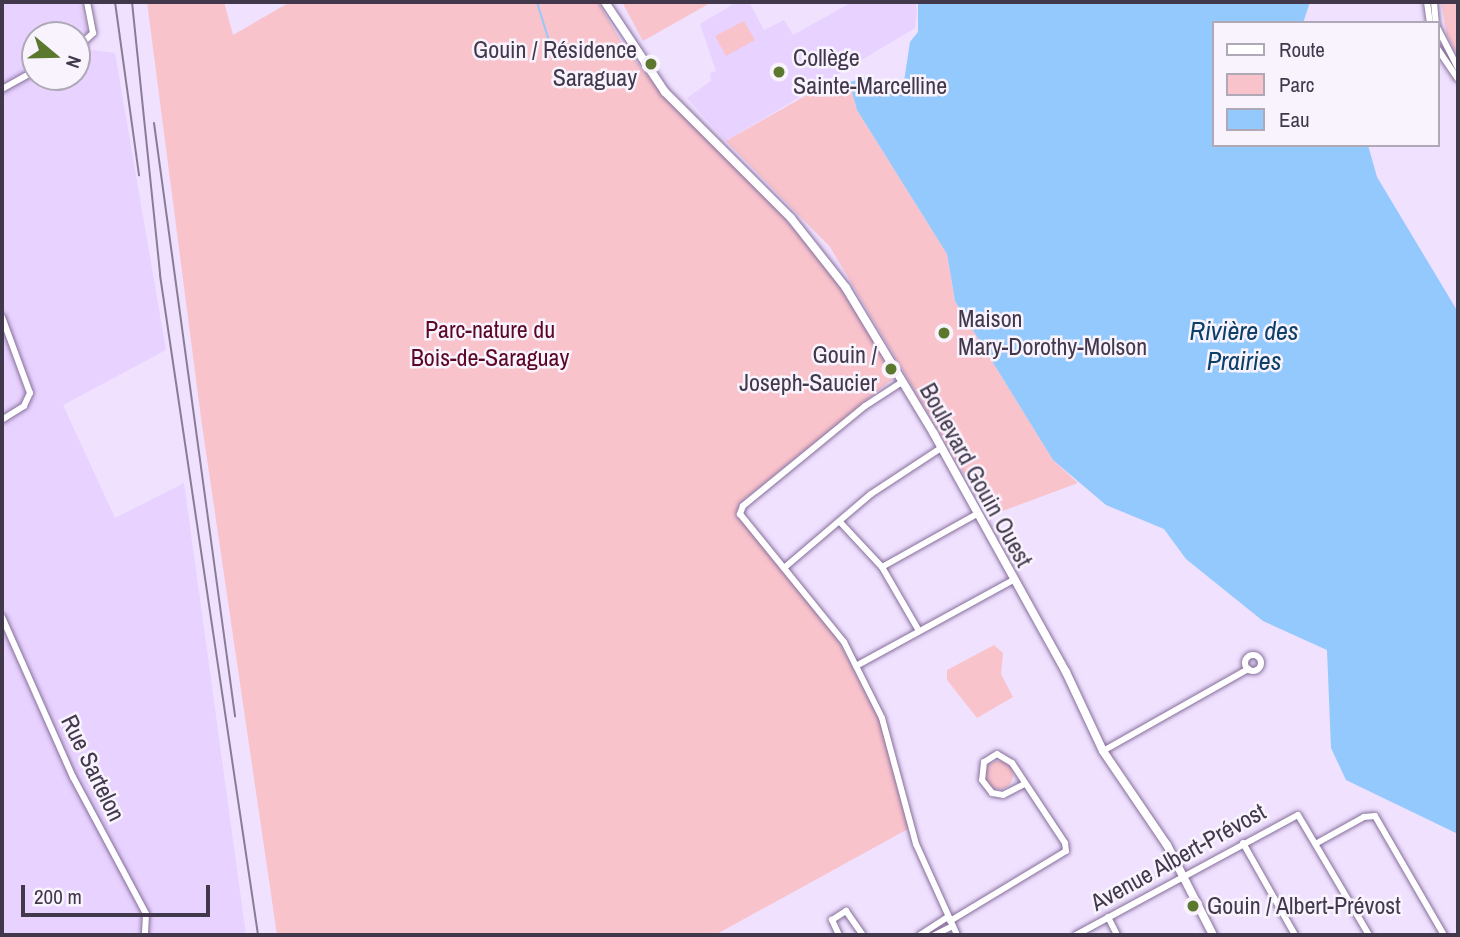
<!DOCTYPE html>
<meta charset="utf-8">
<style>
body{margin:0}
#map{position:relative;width:1460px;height:937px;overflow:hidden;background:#f0e1ff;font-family:"Archivo Narrow",sans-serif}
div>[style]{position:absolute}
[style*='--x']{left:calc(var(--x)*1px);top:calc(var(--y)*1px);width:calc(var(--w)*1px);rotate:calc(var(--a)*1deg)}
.built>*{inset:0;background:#e8d2ff}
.green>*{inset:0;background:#f9c3cc}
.round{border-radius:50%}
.water>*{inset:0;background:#93c9fd}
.stream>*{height:2px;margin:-1px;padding:0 1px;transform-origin:1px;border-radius:1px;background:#93c9fd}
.roads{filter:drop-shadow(0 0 2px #866f9b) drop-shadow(0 0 2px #866f9b)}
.minor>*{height:6px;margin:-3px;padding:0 3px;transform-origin:3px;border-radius:3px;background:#fff}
.minor>.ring{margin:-3px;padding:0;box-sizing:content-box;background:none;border:6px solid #fff;border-radius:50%}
.tertiary>*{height:8px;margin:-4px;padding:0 4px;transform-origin:4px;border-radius:4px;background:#fff}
.tram>*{height:2px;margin:-1px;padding:0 1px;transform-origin:1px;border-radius:1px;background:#897d95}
.dots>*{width:19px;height:19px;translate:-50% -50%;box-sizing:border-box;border:4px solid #f8f3fd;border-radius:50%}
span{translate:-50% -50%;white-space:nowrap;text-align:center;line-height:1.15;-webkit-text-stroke:5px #f8f3fd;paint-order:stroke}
.poi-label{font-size:24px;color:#42384c}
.right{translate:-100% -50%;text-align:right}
.left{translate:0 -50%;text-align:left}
.park-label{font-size:24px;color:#5c0625}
.street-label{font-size:24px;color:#42384c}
.water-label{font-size:26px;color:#0c4069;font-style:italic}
.frame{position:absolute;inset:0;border:4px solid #42384c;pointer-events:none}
.legend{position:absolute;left:1212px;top:21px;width:228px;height:126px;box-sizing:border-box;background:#f8f3fd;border:2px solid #afa8b6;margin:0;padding:9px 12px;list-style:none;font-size:21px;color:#42384c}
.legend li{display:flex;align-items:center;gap:14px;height:35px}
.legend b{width:35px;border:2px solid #afa8b6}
.north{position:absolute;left:21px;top:21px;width:70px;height:70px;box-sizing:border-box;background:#f8f3fd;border:2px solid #afa8b6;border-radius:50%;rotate:109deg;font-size:19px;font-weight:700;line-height:28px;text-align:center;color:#42384c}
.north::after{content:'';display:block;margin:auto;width:24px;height:32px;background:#5b782e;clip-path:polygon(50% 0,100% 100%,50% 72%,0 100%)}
.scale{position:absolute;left:21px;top:885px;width:189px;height:32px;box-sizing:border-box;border:4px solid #42384c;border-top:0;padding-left:9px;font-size:21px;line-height:24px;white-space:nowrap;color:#42384c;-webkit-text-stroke:5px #f8f3fd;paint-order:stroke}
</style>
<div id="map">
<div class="built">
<div style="clip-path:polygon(evenodd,2px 2px,79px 2px,92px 50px,115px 53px,166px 350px,63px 405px,115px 518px,184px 483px,246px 935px,2px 935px,2px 2px,35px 35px,77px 35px,77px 77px,35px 77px,35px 35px)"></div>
<div style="clip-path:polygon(737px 2px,749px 2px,764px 30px,784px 20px,793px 35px,852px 2px,915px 2px,917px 11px,915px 28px,726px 141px,687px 98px,711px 81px,710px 73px,716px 71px,700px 24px)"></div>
</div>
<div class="green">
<div style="clip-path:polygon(147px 2px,224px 2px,233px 35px,290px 2px,598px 2px,623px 45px,667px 100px,772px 204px,831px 272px,895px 377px,740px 503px,736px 514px,834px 632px,881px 723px,908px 829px,715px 935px,277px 935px,201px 418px)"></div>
<div style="clip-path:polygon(622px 2px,712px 2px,643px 41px)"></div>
<div style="clip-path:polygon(1441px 2px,1458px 2px,1458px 57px,1447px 35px)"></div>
<div style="clip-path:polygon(744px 21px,755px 40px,726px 56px,715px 36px)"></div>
<div style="clip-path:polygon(833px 80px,849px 82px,857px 110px,947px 254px,955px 301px,1053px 460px,1078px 483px,989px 516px,830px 247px,726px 141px)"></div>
<div style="clip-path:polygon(994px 645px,1003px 653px,1001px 674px,1013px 697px,977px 718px,947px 680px,947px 670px)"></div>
<div class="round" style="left:985px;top:761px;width:28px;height:28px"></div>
</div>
<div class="water">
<div style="clip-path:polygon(918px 2px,1310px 2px,1303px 23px,1213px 23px,1213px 145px,1368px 145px,1377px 177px,1458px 312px,1458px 834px,1346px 780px,1331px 748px,1327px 650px,1263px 621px,1186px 559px,1164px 529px,1106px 505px,1053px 460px,955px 301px,947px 254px,857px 110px,849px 82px,866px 78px,903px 88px,910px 42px,918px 32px)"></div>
</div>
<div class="stream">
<div style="--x:537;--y:2;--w:41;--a:72.9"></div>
</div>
<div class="roads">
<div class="minor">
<div style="--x:1427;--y:2;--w:21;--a:82"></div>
<div style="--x:1434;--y:2;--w:21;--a:85"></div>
<div style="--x:1437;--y:27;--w:46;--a:62.9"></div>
<div style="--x:77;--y:48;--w:22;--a:-43"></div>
<div style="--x:93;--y:33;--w:32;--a:-101"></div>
<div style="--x:1437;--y:48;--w:37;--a:56"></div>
<div style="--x:2;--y:89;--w:38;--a:-29"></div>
<div style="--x:2;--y:317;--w:81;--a:69.8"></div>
<div style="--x:30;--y:393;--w:14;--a:115"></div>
<div style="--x:24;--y:406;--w:26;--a:148"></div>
<div style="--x:902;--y:382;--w:44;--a:147"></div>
<div style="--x:865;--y:406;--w:158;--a:140.7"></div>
<div style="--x:743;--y:506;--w:9;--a:111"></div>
<div style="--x:740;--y:514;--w:165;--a:50.9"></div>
<div style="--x:844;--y:642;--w:85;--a:63.4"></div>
<div style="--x:882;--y:718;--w:131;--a:74.9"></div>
<div style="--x:916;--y:844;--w:100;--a:65.7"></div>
<div style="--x:840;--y:522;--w:62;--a:47"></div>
<div style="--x:882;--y:567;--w:74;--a:60"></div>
<div style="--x:882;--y:567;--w:109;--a:-29.2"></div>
<div style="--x:784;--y:568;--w:114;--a:-40.4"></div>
<div style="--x:871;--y:494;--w:84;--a:-33.3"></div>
<div style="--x:2;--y:617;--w:175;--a:66.1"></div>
<div style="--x:73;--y:777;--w:155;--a:61.9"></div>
<div style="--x:146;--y:914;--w:21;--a:93"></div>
<div class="ring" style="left:1245px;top:655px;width:10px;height:10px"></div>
<div style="--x:856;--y:666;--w:179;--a:-28.7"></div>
<div style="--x:1103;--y:751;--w:167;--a:-29.5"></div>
<div style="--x:1243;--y:843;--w:106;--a:60.5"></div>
<div style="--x:1317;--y:843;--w:54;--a:-29"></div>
<div style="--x:1364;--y:817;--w:11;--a:-5"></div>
<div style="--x:1375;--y:816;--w:138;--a:59.9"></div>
<div style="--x:1108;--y:917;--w:20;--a:63"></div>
<div style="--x:950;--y:921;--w:135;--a:-31.1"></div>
<div style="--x:1066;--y:851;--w:8;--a:-97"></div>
<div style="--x:1065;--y:843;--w:96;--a:-123.5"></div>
<div style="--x:1012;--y:763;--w:17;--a:-149"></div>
<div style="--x:997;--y:754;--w:15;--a:148"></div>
<div style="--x:984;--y:762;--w:18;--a:96"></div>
<div style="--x:982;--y:780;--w:16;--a:52"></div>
<div style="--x:992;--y:793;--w:11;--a:10"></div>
<div style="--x:1003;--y:795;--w:25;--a:-27"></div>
<div style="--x:839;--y:935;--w:17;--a:-115"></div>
<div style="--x:832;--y:920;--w:17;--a:-33"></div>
<div style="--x:846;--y:911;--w:29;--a:55"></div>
<div style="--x:920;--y:935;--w:33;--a:-33"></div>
<div style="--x:935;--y:935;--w:20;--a:-27"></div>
<div style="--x:1076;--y:935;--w:252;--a:-28.4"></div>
<div style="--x:1298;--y:815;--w:139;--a:59.4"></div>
</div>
<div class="tertiary">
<div style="--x:605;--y:2;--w:108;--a:56.3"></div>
<div style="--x:665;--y:92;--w:178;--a:45"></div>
<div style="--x:791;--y:218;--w:89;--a:51.8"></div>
<div style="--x:846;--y:288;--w:170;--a:58.9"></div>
<div style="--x:934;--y:434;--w:272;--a:61"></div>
<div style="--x:1066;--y:672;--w:87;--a:64.9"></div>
<div style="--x:1103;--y:751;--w:114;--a:55.8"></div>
<div style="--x:1167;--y:845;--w:101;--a:62.9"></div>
</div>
</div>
<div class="tram">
<div style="--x:115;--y:2;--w:175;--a:82.1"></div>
<div style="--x:132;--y:2;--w:274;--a:84.1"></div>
<div style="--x:160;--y:275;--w:667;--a:81.55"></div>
<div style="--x:154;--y:123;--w:599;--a:82.22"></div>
</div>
<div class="dots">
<div style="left:651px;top:64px;background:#5b782e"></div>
<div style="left:779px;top:72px;background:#5b782e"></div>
<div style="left:944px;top:333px;background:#5b782e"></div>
<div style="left:891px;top:369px;background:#5b782e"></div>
<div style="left:1193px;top:906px;background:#5b782e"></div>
</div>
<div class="poi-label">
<span class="right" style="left:637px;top:64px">Gouin / Résidence<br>Saraguay</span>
<span class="left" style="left:793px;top:72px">Collège<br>Sainte-Marcelline</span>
<span class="left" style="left:958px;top:333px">Maison<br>Mary-Dorothy-Molson</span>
<span class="right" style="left:877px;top:369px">Gouin /<br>Joseph-Saucier</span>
<span class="left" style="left:1207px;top:906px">Gouin / Albert-Prévost</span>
</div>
<div class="park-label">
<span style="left:490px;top:344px">Parc-nature du<br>Bois-de-Saraguay</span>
</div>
<div class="street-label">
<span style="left:976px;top:475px;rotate:61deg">Boulevard Gouin Ouest</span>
<span style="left:93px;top:768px;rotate:64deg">Rue Sartelon</span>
<span style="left:1178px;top:857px;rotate:-29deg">Avenue Albert-Prévost</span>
</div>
<div class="water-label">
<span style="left:1244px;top:346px">Rivière des<br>Prairies</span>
</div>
<div class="frame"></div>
<ul class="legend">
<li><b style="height:9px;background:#fff"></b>Route</li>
<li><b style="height:19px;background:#f9c3cc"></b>Parc</li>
<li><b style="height:19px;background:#93c9fd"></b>Eau</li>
</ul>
<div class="north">N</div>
<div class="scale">200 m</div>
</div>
